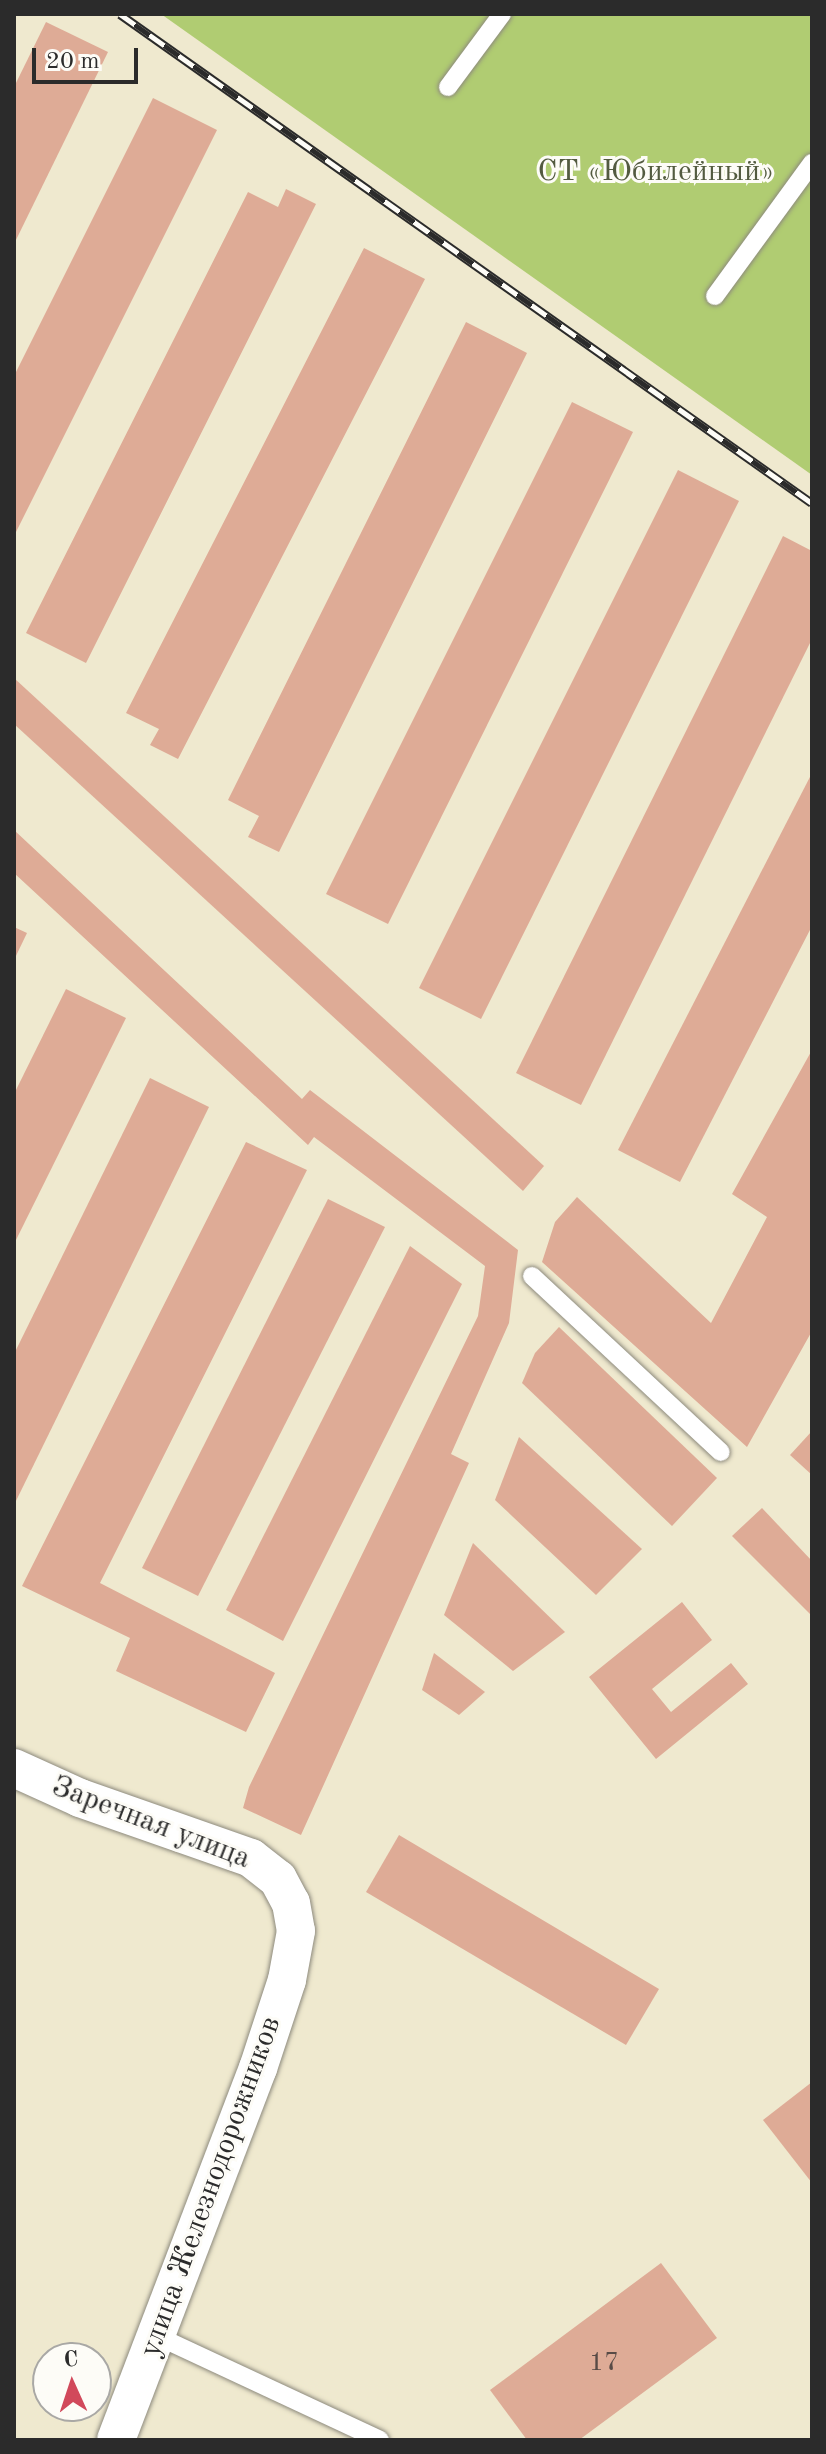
<!DOCTYPE html>
<meta charset="utf-8">
<style>
body{margin:0}
#map{position:relative;width:826px;height:2454px;overflow:hidden;background:#efe9cf;font-family:"Old Standard TT",serif}
div>[style]{position:absolute}
[style*='--x']{left:calc(var(--x)*1px);top:calc(var(--y)*1px);width:calc(var(--w)*1px);rotate:calc(var(--a)*1deg)}
.green>*{inset:0;background:#b0cc72}
.building>*{inset:0;background:#deab96}
.roads{filter:drop-shadow(0 0 2px #8d8a7d) drop-shadow(0 0 2px #8d8a7d)}
.service>*{height:18px;margin:-9px;padding:0 9px;transform-origin:9px;border-radius:9px;background:#fff}
.minor>*{height:38px;margin:-19px;padding:0 19px;transform-origin:19px;border-radius:19px;background:#fff}
.rail>*{height:9px;margin-top:-4.5px;transform-origin:0;background:repeating-linear-gradient(90deg,#fdfcf7 0 18px,#2b2b2b 0 36px);box-sizing:border-box;border-block:2px solid #2b2b2b}
span{translate:-50% -50%;white-space:nowrap;text-align:center;line-height:1.15;-webkit-text-stroke:6px #fdfcf7;paint-order:stroke}
.number-label{font-size:26px;color:#584b46}
.number-label span{-webkit-text-stroke-width:0}
.park-label{font-size:30px;color:#535b40}
.street-label{font-size:30px;color:#2b2b2b}
.frame{position:absolute;inset:0;border:16px solid #2b2b2b;pointer-events:none}
.north{position:absolute;left:32px;top:2342px;width:80px;height:80px;box-sizing:border-box;background:#fdfcf7;border:2px solid #a9a8a5;border-radius:50%;rotate:357deg;font-size:22px;font-weight:700;line-height:32px;text-align:center;color:#2b2b2b}
.north::after{content:'';display:block;margin:auto;width:28px;height:36px;background:#d1495b;clip-path:polygon(50% 0,100% 100%,50% 72%,0 100%)}
.scale{position:absolute;left:32px;top:48px;width:106px;height:36px;box-sizing:border-box;border:4px solid #2b2b2b;border-top:0;padding-left:10px;font-size:24px;line-height:28px;white-space:nowrap;color:#2b2b2b;-webkit-text-stroke:6px #fdfcf7;paint-order:stroke}
</style>
<div id="map">
<div class="green">
<div style="clip-path:polygon(161px 14px,812px 14px,812px 475px)"></div>
</div>
<div class="building">
<div style="clip-path:polygon(46px 22px,108px 52px,14px 244px,14px 87px)"></div>
<div style="clip-path:polygon(153px 98px,217px 130px,14px 536px,14px 376px)"></div>
<div style="clip-path:polygon(286px 189px,316px 204px,86px 663px,26px 633px,248px 192px,278px 207px)"></div>
<div style="clip-path:polygon(364px 248px,425px 279px,178px 759px,150px 745px,159px 729px,126px 713px)"></div>
<div style="clip-path:polygon(466px 322px,527px 353px,279px 852px,248px 837px,259px 816px,228px 800px)"></div>
<div style="clip-path:polygon(572px 402px,633px 432px,388px 924px,326px 894px)"></div>
<div style="clip-path:polygon(678px 470px,739px 501px,481px 1019px,419px 988px)"></div>
<div style="clip-path:polygon(783px 536px,812px 551px,812px 639px,581px 1105px,516px 1073px)"></div>
<div style="clip-path:polygon(14px 678px,544px 1166px,523px 1191px,14px 724px)"></div>
<div style="clip-path:polygon(812px 773px,812px 926px,680px 1182px,618px 1150px)"></div>
<div style="clip-path:polygon(14px 830px,302px 1099px,310px 1090px,518px 1250px,509px 1323px,451px 1454px,469px 1463px,301px 1835px,243px 1808px,249px 1787px,478px 1316px,485px 1266px,314px 1137px,308px 1145px,14px 873px)"></div>
<div style="clip-path:polygon(14px 927px,27px 933px,14px 960px)"></div>
<div style="clip-path:polygon(66px 989px,126px 1018px,14px 1244px,14px 1094px)"></div>
<div style="clip-path:polygon(812px 1050px,812px 1331px,747px 1447px,542px 1262px,555px 1222px,577px 1197px,711px 1323px,767px 1217px,732px 1194px)"></div>
<div style="clip-path:polygon(150px 1078px,209px 1107px,14px 1505px,14px 1354px)"></div>
<div style="clip-path:polygon(246px 1142px,307px 1170px,100px 1583px,275px 1673px,246px 1732px,116px 1671px,130px 1638px,22px 1586px)"></div>
<div style="clip-path:polygon(328px 1199px,385px 1227px,198px 1596px,142px 1568px)"></div>
<div style="clip-path:polygon(410px 1246px,462px 1284px,283px 1641px,226px 1610px)"></div>
<div style="clip-path:polygon(559px 1327px,717px 1478px,672px 1526px,522px 1383px,535px 1353px)"></div>
<div style="clip-path:polygon(812px 1431px,812px 1475px,790px 1455px)"></div>
<div style="clip-path:polygon(519px 1437px,642px 1549px,596px 1595px,495px 1500px)"></div>
<div style="clip-path:polygon(762px 1508px,812px 1561px,812px 1616px,732px 1536px)"></div>
<div style="clip-path:polygon(473px 1543px,565px 1632px,513px 1671px,444px 1615px)"></div>
<div style="clip-path:polygon(682px 1602px,712px 1640px,652px 1689px,671px 1712px,731px 1663px,748px 1684px,656px 1759px,589px 1677px)"></div>
<div style="clip-path:polygon(434px 1653px,485px 1692px,459px 1715px,422px 1690px)"></div>
<div style="clip-path:polygon(399px 1835px,659px 1989px,626px 2045px,366px 1892px)"></div>
<div style="clip-path:polygon(812px 2082px,812px 2183px,763px 2120px)"></div>
<div style="clip-path:polygon(661px 2263px,717px 2338px,579px 2440px,527px 2440px,490px 2390px)"></div>
</div>
<div class="roads">
<div class="service">
<div style="--x:448;--y:87;--w:91;--a:-53.5"></div>
<div style="--x:715;--y:296;--w:165;--a:-53.9"></div>
<div style="--x:532;--y:1276;--w:258;--a:43"></div>
<div style="--x:157;--y:2336;--w:246;--a:25"></div>
</div>
<div class="minor">
<div style="--x:14;--y:1768;--w:72;--a:24.4"></div>
<div style="--x:80;--y:1798;--w:181;--a:19.3"></div>
<div style="--x:251;--y:1858;--w:34;--a:38"></div>
<div style="--x:278;--y:1879;--w:27;--a:62"></div>
<div style="--x:291;--y:1903;--w:28;--a:80"></div>
<div style="--x:296;--y:1931;--w:50;--a:100.4"></div>
<div style="--x:287;--y:1980;--w:93;--a:108.2"></div>
<div style="--x:258;--y:2068;--w:398;--a:110.9"></div>
</div>
</div>
<div class="rail">
<div style="--x:120;--y:14;--w:847;--a:35.25"></div>
</div>
<div class="number-label">
<span style="left:604px;top:2364px">17</span>
</div>
<div class="park-label">
<span style="left:656px;top:172px">СТ «Юбилейный»</span>
</div>
<div class="street-label">
<span style="left:151px;top:1823px;rotate:21deg">Заречная улица</span>
<span style="left:211px;top:2187px;rotate:-70deg">улица Железнодорожников</span>
</div>
<div class="frame"></div>
<div class="north">С</div>
<div class="scale">20 m</div>
</div>
